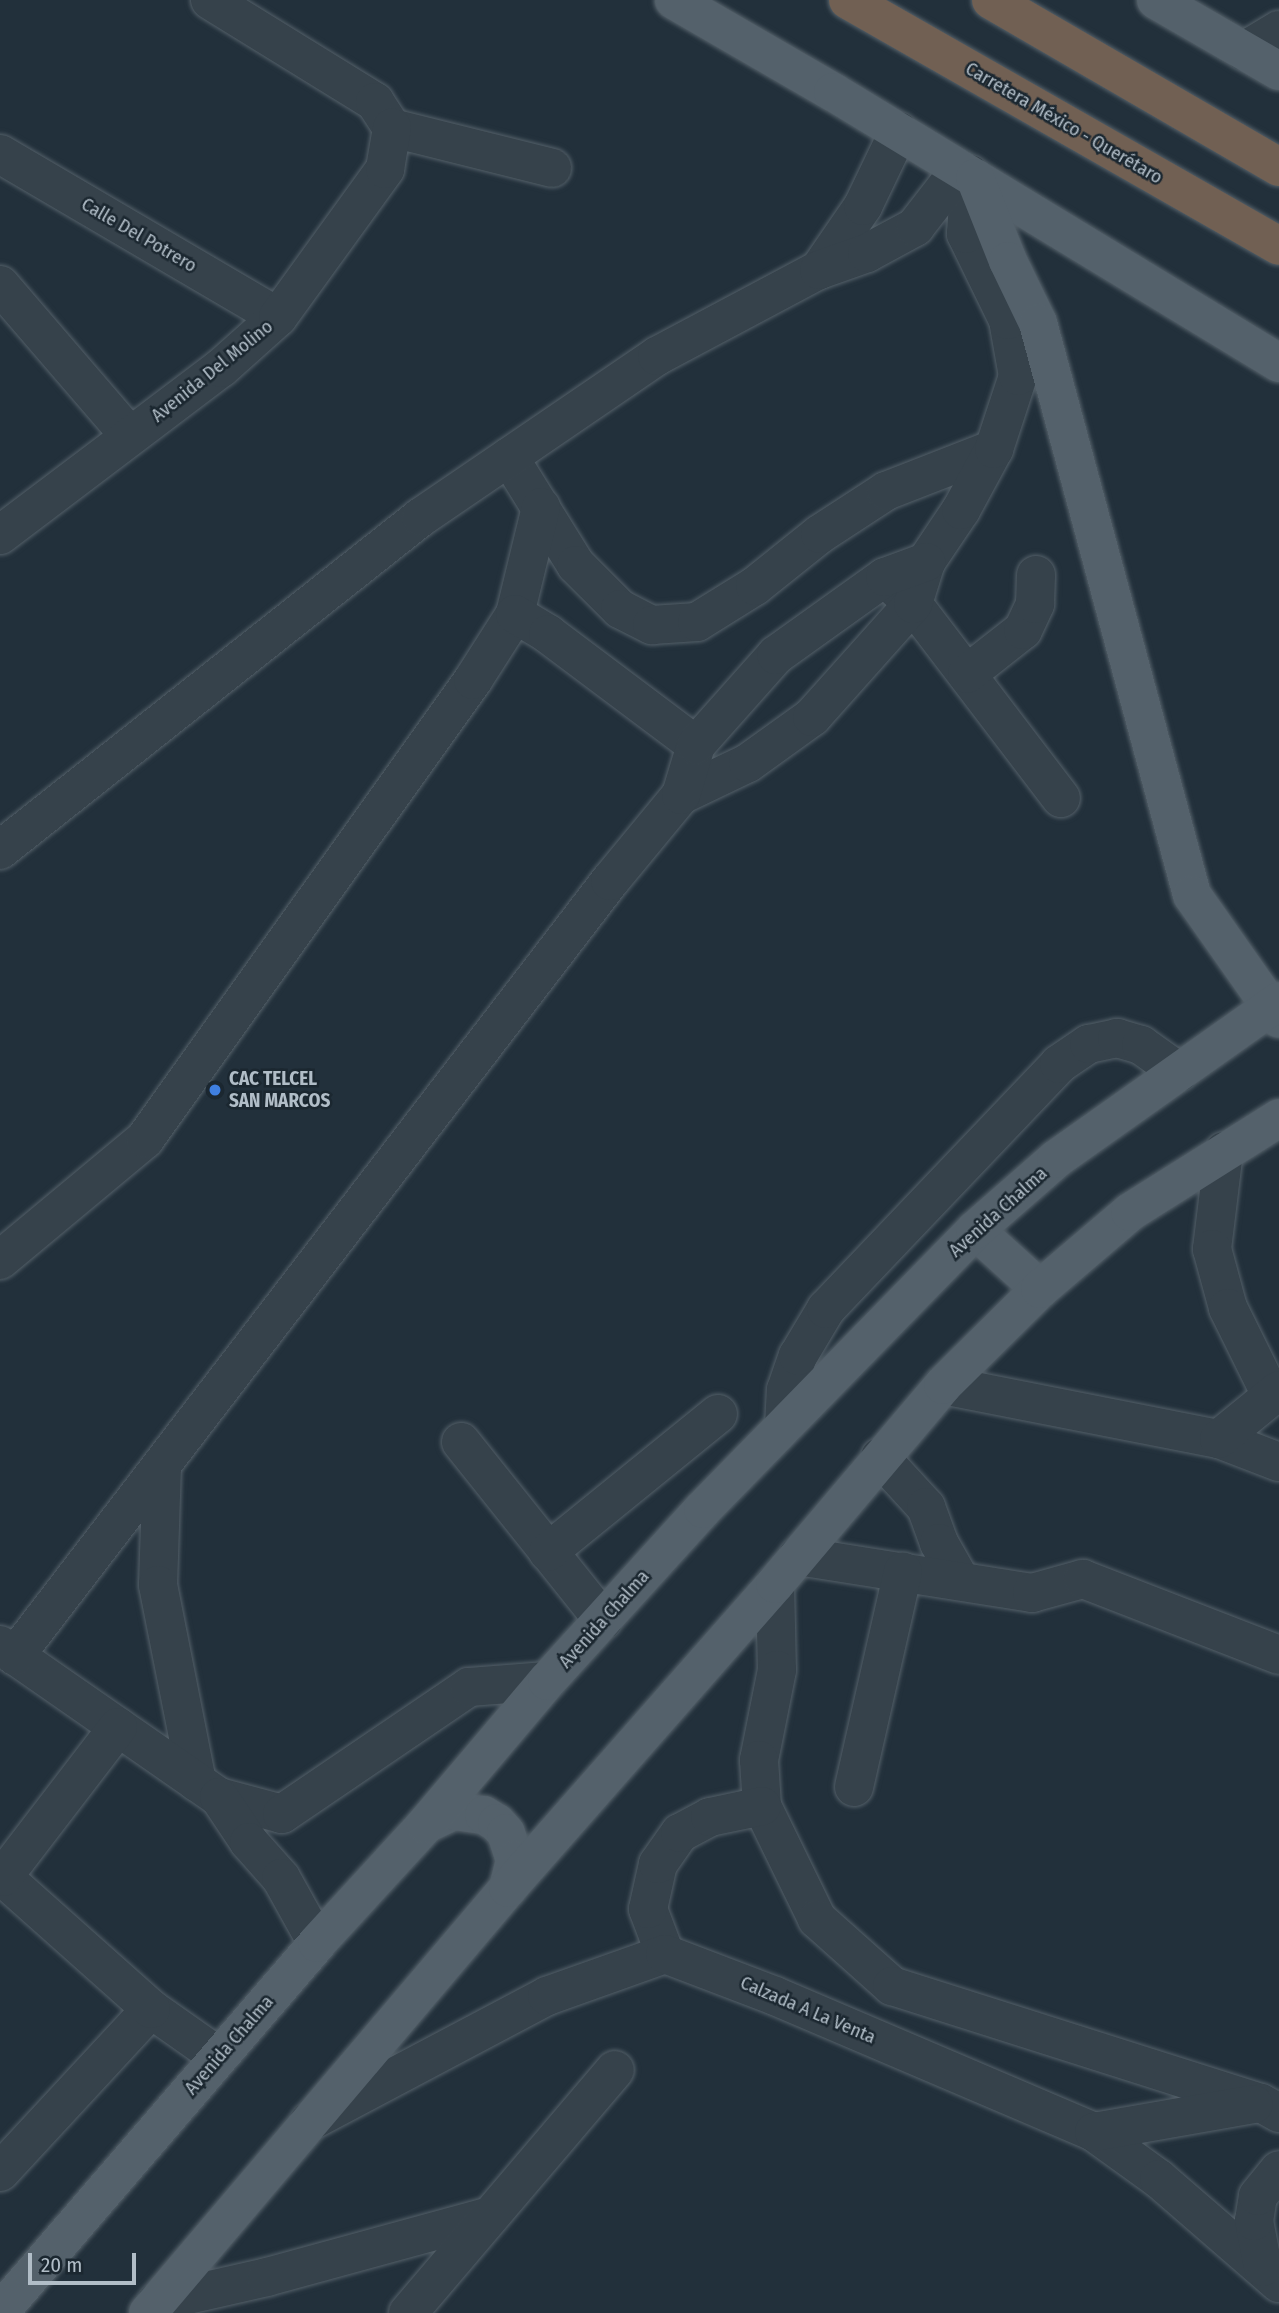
<!DOCTYPE html>
<meta charset="utf-8">
<style>
body{margin:0}
#map{position:relative;width:1279px;height:2313px;overflow:hidden;background:#22303b;font-family:"Fira Sans Condensed",sans-serif}
div>[style]{position:absolute}
[style*='--x']{left:calc(var(--x)*1px);top:calc(var(--y)*1px);width:calc(var(--w)*1px);rotate:calc(var(--a)*1deg)}
.roads{filter:drop-shadow(0 0 2px #546069) drop-shadow(0 0 2px #546069)}
.minor>*{height:38px;margin:-19px;padding:0 19px;transform-origin:19px;border-radius:19px;background:#36424b}
.major>*{height:38px;margin:-19px;padding:0 19px;transform-origin:19px;border-radius:19px;background:#54616b}
.highway>*{height:38px;margin:-19px;padding:0 19px;transform-origin:19px;border-radius:19px;background:#716053}
.dots>*{width:19px;height:19px;translate:-50% -50%;box-sizing:border-box;border:4px solid #1b2730;border-radius:50%}
span{translate:-50% -50%;white-space:nowrap;text-align:center;line-height:1.15;-webkit-text-stroke:5px #1b2730;paint-order:stroke}
.street-label{font-size:19px;color:#b1bdc7}
.poi-label{font-size:19px;color:#b1bdc7;font-weight:700}
.left{translate:0 -50%;text-align:left}
.scale{position:absolute;left:28px;top:2253px;width:108px;height:32px;box-sizing:border-box;border:4px solid #b1bdc7;border-top:0;padding-left:9px;font-size:21px;line-height:24px;white-space:nowrap;color:#b1bdc7;-webkit-text-stroke:5px #1b2730;paint-order:stroke}
</style>
<div id="map">
<div class="roads">
<div class="minor">
<div style="--x:210;--y:0;--w:194;--a:31.7"></div>
<div style="--x:375;--y:102;--w:31;--a:57"></div>
<div style="--x:392;--y:128;--w:165;--a:14"></div>
<div style="--x:1244;--y:51;--w:41;--a:-31"></div>
<div style="--x:0;--y:154;--w:322;--a:30.4"></div>
<div style="--x:819;--y:270;--w:78;--a:-55.5"></div>
<div style="--x:863;--y:206;--w:83;--a:-64.4"></div>
<div style="--x:0;--y:285;--w:199;--a:49.3"></div>
<div style="--x:509;--y:457;--w:127;--a:58.2"></div>
<div style="--x:576;--y:565;--w:62;--a:45"></div>
<div style="--x:620;--y:609;--w:36;--a:27"></div>
<div style="--x:652;--y:625;--w:45;--a:-3.8"></div>
<div style="--x:697;--y:622;--w:68;--a:-31.8"></div>
<div style="--x:755;--y:586;--w:83;--a:-38.7"></div>
<div style="--x:820;--y:534;--w:79;--a:-33.1"></div>
<div style="--x:886;--y:491;--w:116;--a:-21.3"></div>
<div style="--x:0;--y:535;--w:277;--a:-37.1"></div>
<div style="--x:221;--y:368;--w:76;--a:-41.8"></div>
<div style="--x:278;--y:317;--w:183;--a:-54.1"></div>
<div style="--x:385;--y:169;--w:42;--a:-80.3"></div>
<div style="--x:896;--y:588;--w:23;--a:43"></div>
<div style="--x:913;--y:604;--w:244;--a:52.7"></div>
<div style="--x:515;--y:614;--w:110;--a:-76.3"></div>
<div style="--x:967;--y:674;--w:71;--a:-38.2"></div>
<div style="--x:1023;--y:630;--w:29;--a:-65"></div>
<div style="--x:1035;--y:604;--w:29;--a:-88"></div>
<div style="--x:681;--y:795;--w:74;--a:-25.5"></div>
<div style="--x:748;--y:763;--w:79;--a:-35.7"></div>
<div style="--x:812;--y:717;--w:152;--a:-48.2"></div>
<div style="--x:913;--y:604;--w:44;--a:-72.8"></div>
<div style="--x:926;--y:562;--w:63;--a:-56.1"></div>
<div style="--x:961;--y:510;--w:69;--a:-61.6"></div>
<div style="--x:994;--y:449;--w:77;--a:-71.8"></div>
<div style="--x:1018;--y:376;--w:57;--a:-100.1"></div>
<div style="--x:1008;--y:320;--w:96;--a:-116"></div>
<div style="--x:966;--y:234;--w:60;--a:-86.2"></div>
<div style="--x:0;--y:850;--w:537;--a:-38.34"></div>
<div style="--x:421;--y:517;--w:286;--a:-34.3"></div>
<div style="--x:657;--y:356;--w:183;--a:-28"></div>
<div style="--x:819;--y:270;--w:51;--a:-19.5"></div>
<div style="--x:867;--y:253;--w:55;--a:-28.4"></div>
<div style="--x:915;--y:227;--w:73;--a:-52.2"></div>
<div style="--x:1224;--y:1151;--w:99;--a:97"></div>
<div style="--x:1212;--y:1249;--w:61;--a:74.8"></div>
<div style="--x:1228;--y:1308;--w:97;--a:63.7"></div>
<div style="--x:0;--y:1260;--w:189;--a:-39.8"></div>
<div style="--x:145;--y:1139;--w:564;--a:-54.45"></div>
<div style="--x:473;--y:680;--w:78;--a:-57.5"></div>
<div style="--x:515;--y:614;--w:39;--a:31"></div>
<div style="--x:548;--y:634;--w:185;--a:36.9"></div>
<div style="--x:943;--y:1385;--w:281;--a:11.1"></div>
<div style="--x:1219;--y:1439;--w:64;--a:21"></div>
<div style="--x:784;--y:1426;--w:36;--a:-87"></div>
<div style="--x:786;--y:1390;--w:36;--a:-71"></div>
<div style="--x:798;--y:1356;--w:55;--a:-59.2"></div>
<div style="--x:826;--y:1309;--w:338;--a:-46.4"></div>
<div style="--x:1059;--y:1064;--w:36;--a:-34"></div>
<div style="--x:1089;--y:1044;--w:29;--a:-12"></div>
<div style="--x:1117;--y:1038;--w:25;--a:16"></div>
<div style="--x:1141;--y:1045;--w:47;--a:35.4"></div>
<div style="--x:1219;--y:1439;--w:77;--a:-39.2"></div>
<div style="--x:461;--y:1442;--w:228;--a:51.4"></div>
<div style="--x:880;--y:1457;--w:68;--a:47.4"></div>
<div style="--x:926;--y:1507;--w:38;--a:70"></div>
<div style="--x:939;--y:1543;--w:43;--a:60.4"></div>
<div style="--x:162;--y:1465;--w:120;--a:91.9"></div>
<div style="--x:158;--y:1585;--w:201;--a:78.8"></div>
<div style="--x:548;--y:1552;--w:219;--a:-39.1"></div>
<div style="--x:798;--y:1556;--w:237;--a:9"></div>
<div style="--x:1032;--y:1593;--w:53;--a:-15.4"></div>
<div style="--x:1083;--y:1579;--w:210;--a:21.2"></div>
<div style="--x:775;--y:1584;--w:86;--a:88.7"></div>
<div style="--x:777;--y:1670;--w:92;--a:101.3"></div>
<div style="--x:759;--y:1760;--w:46;--a:86.3"></div>
<div style="--x:762;--y:1806;--w:126;--a:64"></div>
<div style="--x:817;--y:1919;--w:101;--a:41.8"></div>
<div style="--x:892;--y:1986;--w:387;--a:17.6"></div>
<div style="--x:1261;--y:2103;--w:21;--a:29"></div>
<div style="--x:0;--y:1645;--w:267;--a:34.8"></div>
<div style="--x:219;--y:1797;--w:65;--a:15.1"></div>
<div style="--x:282;--y:1814;--w:226;--a:-34.2"></div>
<div style="--x:469;--y:1687;--w:78;--a:-4.4"></div>
<div style="--x:15;--y:1656;--w:977;--a:-52.49"></div>
<div style="--x:610;--y:881;--w:112;--a:-50.5"></div>
<div style="--x:681;--y:795;--w:52;--a:-73.3"></div>
<div style="--x:696;--y:745;--w:120;--a:-48.4"></div>
<div style="--x:776;--y:655;--w:134;--a:-35.6"></div>
<div style="--x:885;--y:577;--w:44;--a:-20.1"></div>
<div style="--x:854;--y:1787;--w:221;--a:-77.2"></div>
<div style="--x:219;--y:1797;--w:54;--a:56.3"></div>
<div style="--x:249;--y:1842;--w:48;--a:48.4"></div>
<div style="--x:281;--y:1878;--w:74;--a:61"></div>
<div style="--x:665;--y:1954;--w:48;--a:-110.7"></div>
<div style="--x:648;--y:1909;--w:46;--a:-77.5"></div>
<div style="--x:658;--y:1864;--w:38;--a:-55"></div>
<div style="--x:680;--y:1833;--w:34;--a:-28"></div>
<div style="--x:710;--y:1817;--w:53;--a:-11.9"></div>
<div style="--x:151;--y:2009;--w:83;--a:35.2"></div>
<div style="--x:309;--y:2122;--w:269;--a:-27.9"></div>
<div style="--x:547;--y:1996;--w:125;--a:-19.6"></div>
<div style="--x:665;--y:1954;--w:118;--a:20.9"></div>
<div style="--x:775;--y:1996;--w:347;--a:23.1"></div>
<div style="--x:1094;--y:2132;--w:80;--a:35.9"></div>
<div style="--x:1159;--y:2179;--w:159;--a:40.9"></div>
<div style="--x:1094;--y:2132;--w:162;--a:-9.9"></div>
<div style="--x:0;--y:2172;--w:222;--a:-47.2"></div>
<div style="--x:151;--y:2009;--w:198;--a:-138.3"></div>
<div style="--x:3;--y:1877;--w:189;--a:-52.5"></div>
<div style="--x:1263;--y:2267;--w:47;--a:-101.1"></div>
<div style="--x:1254;--y:2221;--w:25;--a:-81"></div>
<div style="--x:1258;--y:2196;--w:33;--a:-51"></div>
<div style="--x:157;--y:2302;--w:113;--a:-12.8"></div>
<div style="--x:267;--y:2277;--w:231;--a:-15.3"></div>
<div style="--x:408;--y:2313;--w:319;--a:-49.6"></div>
</div>
<div class="major">
<div style="--x:674;--y:0;--w:184;--a:30.1"></div>
<div style="--x:833;--y:92;--w:522;--a:31.28"></div>
<div style="--x:1156;--y:0;--w:142;--a:30"></div>
<div style="--x:975;--y:178;--w:89;--a:68.3"></div>
<div style="--x:1008;--y:261;--w:69;--a:64.2"></div>
<div style="--x:1038;--y:323;--w:592;--a:74.93"></div>
<div style="--x:1192;--y:895;--w:151;--a:54.9"></div>
<div style="--x:975;--y:1230;--w:88;--a:42.2"></div>
<div style="--x:426;--y:1824;--w:31;--a:-25"></div>
<div style="--x:454;--y:1811;--w:30;--a:8"></div>
<div style="--x:484;--y:1815;--w:15;--a:32"></div>
<div style="--x:497;--y:1823;--w:13;--a:48"></div>
<div style="--x:506;--y:1833;--w:28;--a:72"></div>
<div style="--x:515;--y:1860;--w:29;--a:104"></div>
<div style="--x:0;--y:2312;--w:486;--a:-49.3"></div>
<div style="--x:317;--y:1943;--w:161;--a:-47.5"></div>
<div style="--x:426;--y:1824;--w:187;--a:-49.8"></div>
<div style="--x:547;--y:1681;--w:232;--a:-47.8"></div>
<div style="--x:703;--y:1509;--w:390;--a:-45.7"></div>
<div style="--x:975;--y:1230;--w:108;--a:-41.2"></div>
<div style="--x:1056;--y:1159;--w:273;--a:-35.3"></div>
<div style="--x:148;--y:2313;--w:557;--a:-49.73"></div>
<div style="--x:508;--y:1888;--w:405;--a:-48.7"></div>
<div style="--x:775;--y:1584;--w:260;--a:-49.8"></div>
<div style="--x:943;--y:1385;--w:136;--a:-44.7"></div>
<div style="--x:1040;--y:1289;--w:118;--a:-40.5"></div>
<div style="--x:1130;--y:1212;--w:176;--a:-32.2"></div>
</div>
<div class="highway">
<div style="--x:848;--y:0;--w:496;--a:29.7"></div>
<div style="--x:991;--y:0;--w:333;--a:30.1"></div>
</div>
</div>
<div class="dots">
<div style="left:215px;top:1090px;background:#3f7fe0"></div>
</div>
<div class="street-label">
<span style="left:1064px;top:123px;rotate:30deg">Carretera México - Querétaro</span>
<span style="left:139px;top:235px;rotate:30deg">Calle Del Potrero</span>
<span style="left:212px;top:371px;rotate:-39deg">Avenida Del Molino</span>
<span style="left:998px;top:1212px;rotate:-42deg">Avenida Chalma</span>
<span style="left:604px;top:1619px;rotate:-48deg">Avenida Chalma</span>
<span style="left:808px;top:2010px;rotate:23deg">Calzada A La Venta</span>
<span style="left:229px;top:2045px;rotate:-49deg">Avenida Chalma</span>
</div>
<div class="poi-label">
<span class="left" style="left:229px;top:1090px">CAC TELCEL<br>SAN MARCOS</span>
</div>
<div class="scale">20 m</div>
</div>
